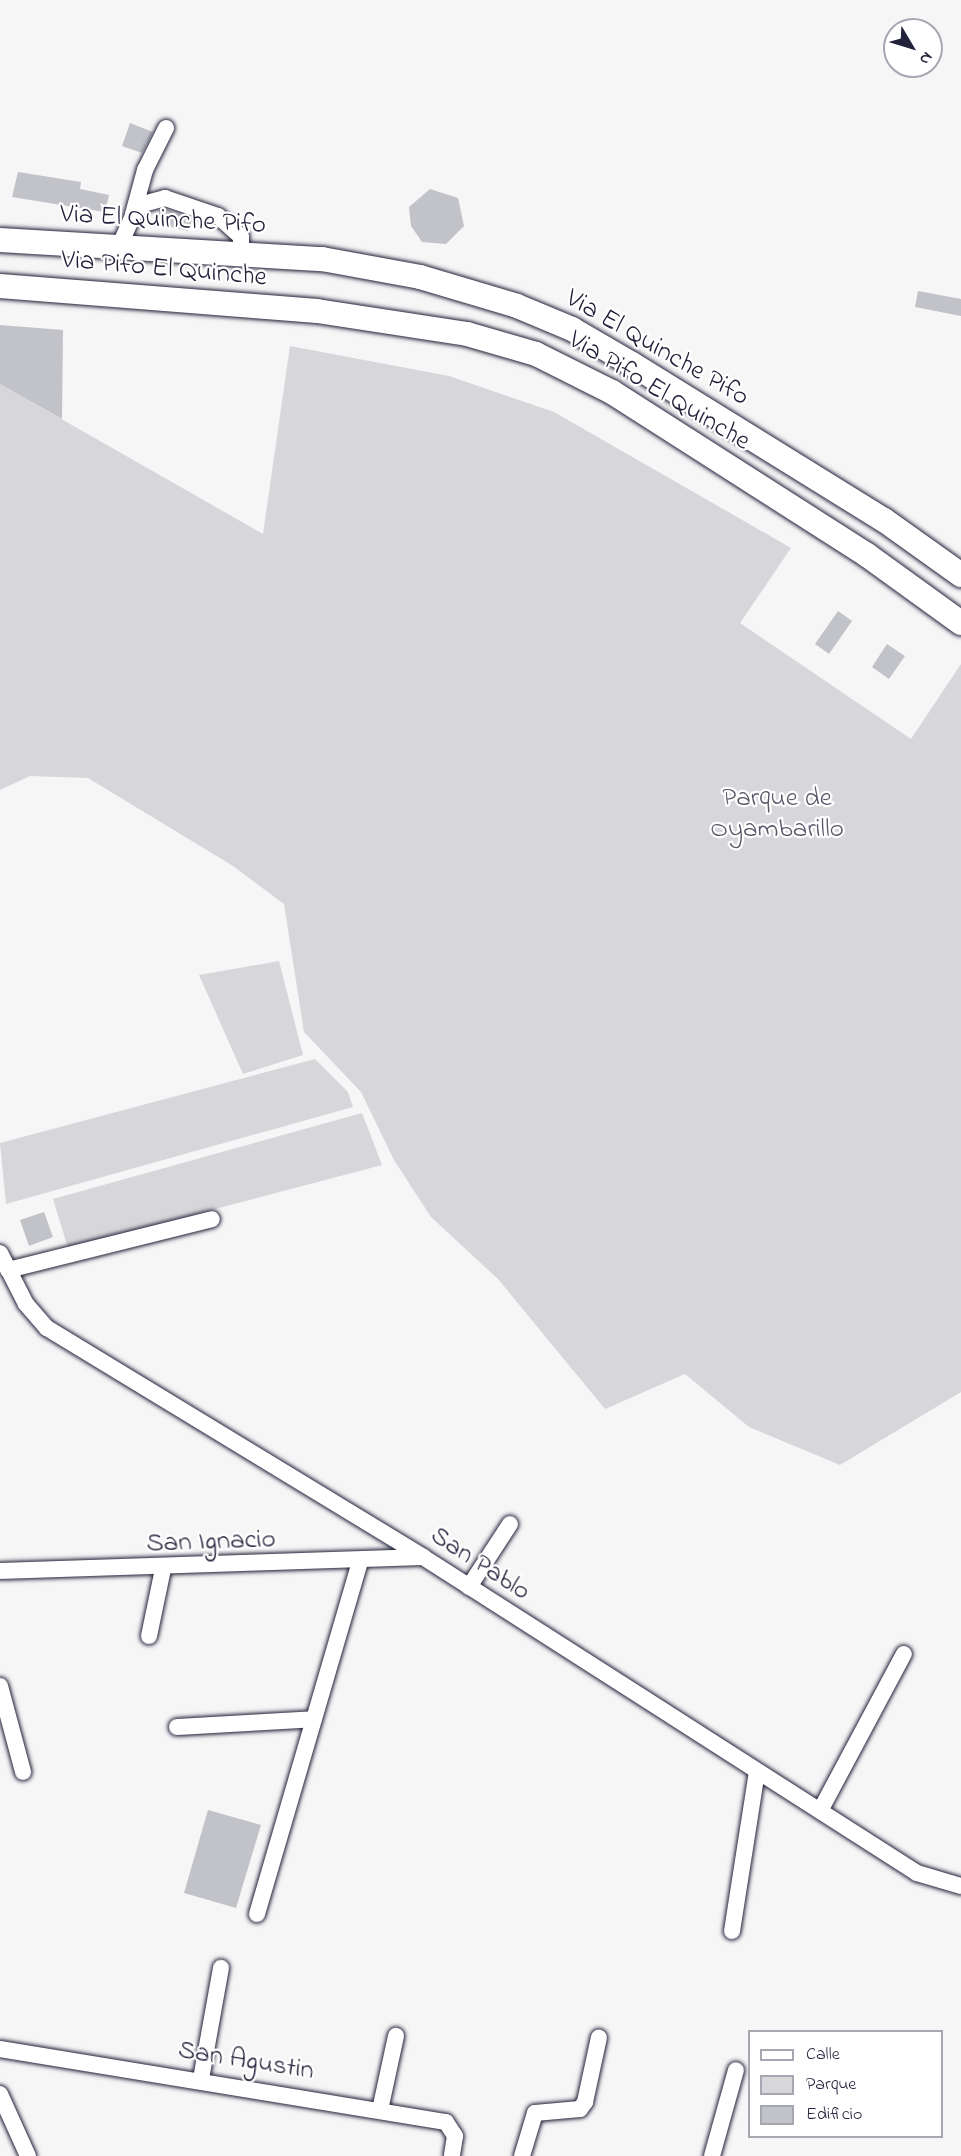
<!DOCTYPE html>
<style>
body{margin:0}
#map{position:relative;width:961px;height:2156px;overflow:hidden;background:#f6f6f7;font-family:"Indie Flower",sans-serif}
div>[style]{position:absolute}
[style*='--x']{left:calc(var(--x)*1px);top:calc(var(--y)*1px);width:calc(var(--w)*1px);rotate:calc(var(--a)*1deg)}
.green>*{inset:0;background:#d7d7db}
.building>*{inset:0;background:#c2c2c9}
.roads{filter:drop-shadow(0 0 2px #22223b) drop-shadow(0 0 2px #22223b)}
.minor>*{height:16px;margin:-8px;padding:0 8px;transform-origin:8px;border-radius:8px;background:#fff}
.highway>*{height:24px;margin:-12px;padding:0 12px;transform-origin:12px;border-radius:12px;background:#fff}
span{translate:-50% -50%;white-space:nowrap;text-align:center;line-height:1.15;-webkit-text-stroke:4.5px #fff;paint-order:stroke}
.street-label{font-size:27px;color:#22223b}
.park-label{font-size:27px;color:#58586b}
.legend{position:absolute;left:748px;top:2030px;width:195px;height:108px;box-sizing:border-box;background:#fff;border:2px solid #a7a7b1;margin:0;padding:8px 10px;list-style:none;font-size:18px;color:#22223b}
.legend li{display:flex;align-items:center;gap:12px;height:30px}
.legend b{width:30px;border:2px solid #a7a7b1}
.north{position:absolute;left:883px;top:18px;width:60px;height:60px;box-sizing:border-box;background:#fff;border:2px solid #a7a7b1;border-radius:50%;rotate:128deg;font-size:16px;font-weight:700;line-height:24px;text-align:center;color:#22223b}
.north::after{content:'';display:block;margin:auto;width:21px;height:27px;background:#22223b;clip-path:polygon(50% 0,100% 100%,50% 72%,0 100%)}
</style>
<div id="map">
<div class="green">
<div style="clip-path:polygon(290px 346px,449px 376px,554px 412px,791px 548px,740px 623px,911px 739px,961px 664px,961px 1392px,840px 1465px,749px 1427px,685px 1374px,605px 1409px,498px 1279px,431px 1217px,394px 1160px,361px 1092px,304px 1032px,284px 904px,233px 866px,88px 778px,30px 776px,0 790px,0 384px,263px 534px)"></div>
<div style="clip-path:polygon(279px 961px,303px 1055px,243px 1074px,199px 975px)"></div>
<div style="clip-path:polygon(315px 1059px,348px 1092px,353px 1107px,6px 1204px,0 1143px)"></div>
<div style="clip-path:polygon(362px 1113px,382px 1165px,68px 1248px,53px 1199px)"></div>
</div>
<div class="building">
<div style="clip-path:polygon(130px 123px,153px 132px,142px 153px,122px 146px)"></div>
<div style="clip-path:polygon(18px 172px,81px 182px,80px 189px,109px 195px,105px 212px,12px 197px)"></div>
<div style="clip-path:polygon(430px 189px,458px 198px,464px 226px,446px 244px,422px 242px,411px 226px,409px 207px)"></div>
<div style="clip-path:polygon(165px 209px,193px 219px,188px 231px,158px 224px,159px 210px)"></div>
<div style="clip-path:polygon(918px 291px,961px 299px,961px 316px,915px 307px)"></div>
<div style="clip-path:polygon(0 325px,63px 330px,62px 419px,0 384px)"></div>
<div style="clip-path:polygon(838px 611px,852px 621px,829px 654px,815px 644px)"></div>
<div style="clip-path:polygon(887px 644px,905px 656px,889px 679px,872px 667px)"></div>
<div style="clip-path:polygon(44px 1212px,53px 1237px,29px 1246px,20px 1220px)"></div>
<div style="clip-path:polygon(208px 1810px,261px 1825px,236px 1908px,184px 1893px)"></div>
</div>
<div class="roads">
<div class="minor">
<div style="--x:133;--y:214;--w:46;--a:-74.7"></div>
<div style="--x:145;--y:170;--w:47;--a:-63.4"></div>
<div style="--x:119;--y:247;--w:35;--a:-66"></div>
<div style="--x:133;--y:215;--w:15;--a:-48"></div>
<div style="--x:143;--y:204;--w:23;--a:-15"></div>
<div style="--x:165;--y:198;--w:56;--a:18.8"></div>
<div style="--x:218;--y:216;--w:31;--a:42"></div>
<div style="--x:241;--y:237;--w:18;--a:90"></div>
<div style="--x:0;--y:1253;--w:57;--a:63"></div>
<div style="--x:26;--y:1304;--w:32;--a:49"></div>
<div style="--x:47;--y:1328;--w:440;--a:31.3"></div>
<div style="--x:423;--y:1557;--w:586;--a:32.61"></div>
<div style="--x:917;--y:1873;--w:46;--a:16.5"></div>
<div style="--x:8;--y:1270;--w:210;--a:-14"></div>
<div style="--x:0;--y:1571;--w:423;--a:-1.9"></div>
<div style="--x:469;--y:1587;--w:75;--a:-56.9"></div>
<div style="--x:149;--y:1636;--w:68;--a:-78.2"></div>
<div style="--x:0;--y:1686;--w:89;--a:75"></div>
<div style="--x:177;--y:1727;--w:137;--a:-3.3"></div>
<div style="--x:820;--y:1811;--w:178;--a:-61.9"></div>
<div style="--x:257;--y:1914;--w:367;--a:-73.7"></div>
<div style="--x:732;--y:1931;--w:161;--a:-81.1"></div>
<div style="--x:0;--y:2049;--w:452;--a:9.3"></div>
<div style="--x:446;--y:2122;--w:17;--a:57"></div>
<div style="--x:455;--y:2136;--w:20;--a:99"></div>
<div style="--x:201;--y:2079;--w:113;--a:-79.8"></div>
<div style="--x:0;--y:2094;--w:68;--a:65.7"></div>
<div style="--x:380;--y:2110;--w:76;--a:-77.8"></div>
<div style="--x:522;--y:2156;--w:45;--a:-73.2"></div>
<div style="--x:535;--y:2113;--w:45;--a:-5.1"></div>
<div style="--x:580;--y:2109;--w:9;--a:-54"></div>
<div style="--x:585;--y:2102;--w:66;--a:-77.8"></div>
<div style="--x:712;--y:2156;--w:89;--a:-74.4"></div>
</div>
<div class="highway">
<div style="--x:0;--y:240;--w:323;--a:3.4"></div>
<div style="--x:322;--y:259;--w:100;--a:10.4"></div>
<div style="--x:420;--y:277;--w:101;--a:16.6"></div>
<div style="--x:517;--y:306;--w:60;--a:22.7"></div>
<div style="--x:572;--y:329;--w:69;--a:30.3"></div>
<div style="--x:632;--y:364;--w:296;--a:31.8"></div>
<div style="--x:884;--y:520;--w:95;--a:35.5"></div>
<div style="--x:0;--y:286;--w:318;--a:4.5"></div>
<div style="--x:317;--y:311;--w:152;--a:8.7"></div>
<div style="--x:467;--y:334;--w:72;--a:16.2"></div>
<div style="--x:536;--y:354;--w:85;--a:26.6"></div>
<div style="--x:612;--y:392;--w:303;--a:32.6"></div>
<div style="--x:867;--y:555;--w:116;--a:35.9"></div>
</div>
</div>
<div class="street-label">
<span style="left:163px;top:220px;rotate:3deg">Via El Quinche Pifo</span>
<span style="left:164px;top:269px;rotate:5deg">Via Pifo El Quinche</span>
<span style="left:657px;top:348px;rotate:30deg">Via El Quinche Pifo</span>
<span style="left:659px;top:391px;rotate:31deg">Via Pifo El Quinche</span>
<span style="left:211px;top:1542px;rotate:-2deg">San Ignacio</span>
<span style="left:480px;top:1564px;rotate:33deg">San Pablo</span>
<span style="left:246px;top:2061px;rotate:9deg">San Agustin</span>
</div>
<div class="park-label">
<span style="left:777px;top:814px">Parque de<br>Oyambarillo</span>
</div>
<ul class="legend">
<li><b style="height:8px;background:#fff"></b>Calle</li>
<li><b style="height:16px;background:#d7d7db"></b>Parque</li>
<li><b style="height:16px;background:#c2c2c9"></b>Edificio</li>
</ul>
<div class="north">N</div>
</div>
